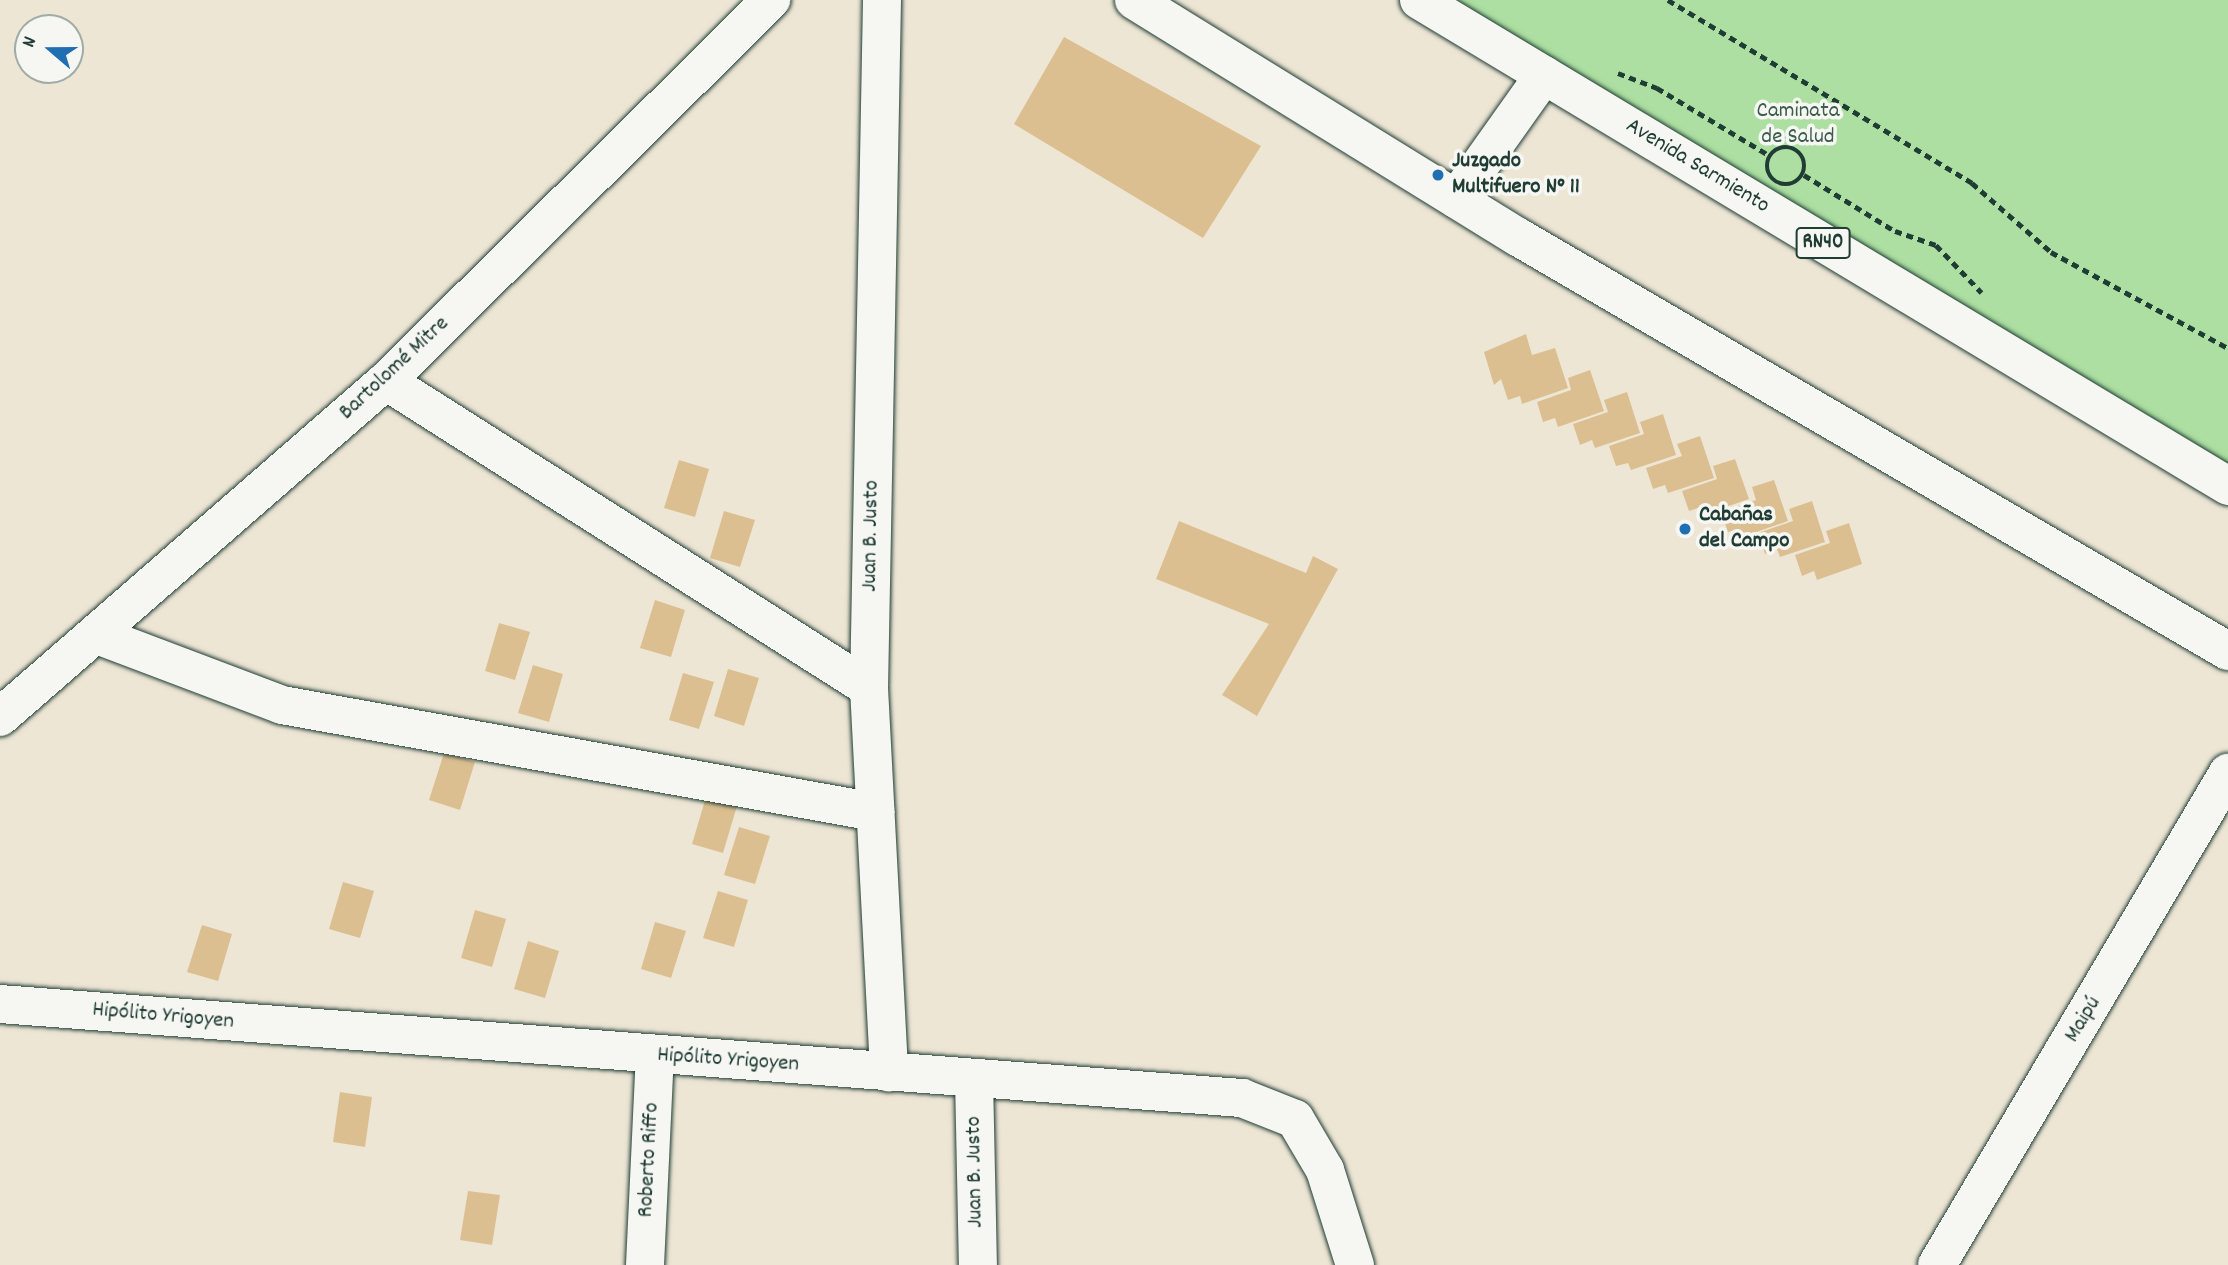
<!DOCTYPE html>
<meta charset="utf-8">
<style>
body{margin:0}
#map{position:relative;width:2228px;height:1265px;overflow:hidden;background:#eee6d5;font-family:Dekko,sans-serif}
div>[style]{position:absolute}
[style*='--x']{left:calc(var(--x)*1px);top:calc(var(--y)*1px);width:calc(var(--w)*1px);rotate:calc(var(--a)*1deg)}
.green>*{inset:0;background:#acdfa1}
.building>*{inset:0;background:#dcbf90}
.path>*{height:4.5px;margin-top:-2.25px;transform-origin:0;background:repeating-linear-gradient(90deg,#1f3d34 0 7px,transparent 0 12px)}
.path>.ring{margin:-2.25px;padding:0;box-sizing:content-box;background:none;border:4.5px solid #1f3d34;border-radius:50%}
.roads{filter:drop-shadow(0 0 2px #1f3d34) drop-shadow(0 0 2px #1f3d34)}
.minor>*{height:38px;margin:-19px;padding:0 19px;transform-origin:19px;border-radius:19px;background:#f6f6f2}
.highway>*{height:38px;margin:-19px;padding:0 19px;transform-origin:19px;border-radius:19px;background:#f6f6f2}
.dots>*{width:19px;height:19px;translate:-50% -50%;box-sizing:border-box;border:4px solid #f6f6f2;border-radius:50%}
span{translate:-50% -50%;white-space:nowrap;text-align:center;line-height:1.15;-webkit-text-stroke:7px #f6f6f2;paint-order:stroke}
.shield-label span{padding:2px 5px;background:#f6f6f2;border:2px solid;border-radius:5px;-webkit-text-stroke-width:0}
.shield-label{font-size:21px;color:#1f3d34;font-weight:700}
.park-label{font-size:23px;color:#3b5d4a}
.poi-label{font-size:23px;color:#1f3d34;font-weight:700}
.left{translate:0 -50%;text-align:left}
.street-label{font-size:23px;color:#1f3d34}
.north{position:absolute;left:14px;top:14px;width:70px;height:70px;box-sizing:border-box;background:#f6f6f2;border:2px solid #a0aca6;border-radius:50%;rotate:290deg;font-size:19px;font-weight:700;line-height:28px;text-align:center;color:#1f3d34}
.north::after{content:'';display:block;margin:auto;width:24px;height:32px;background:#1f6fb2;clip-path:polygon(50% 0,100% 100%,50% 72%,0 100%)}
</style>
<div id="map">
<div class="green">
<div style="clip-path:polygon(1438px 0,2228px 0,2228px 467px)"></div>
</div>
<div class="building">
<div style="clip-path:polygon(1064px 37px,1261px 146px,1203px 238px,1014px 124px)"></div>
<div style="clip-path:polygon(1526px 334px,1532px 355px,1555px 348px,1568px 388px,1522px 404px,1520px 396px,1508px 400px,1501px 379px,1494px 385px,1484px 352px)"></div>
<div style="clip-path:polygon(1590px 370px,1604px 411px,1558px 427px,1555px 418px,1543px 422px,1537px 402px,1571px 390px,1568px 378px)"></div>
<div style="clip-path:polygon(1627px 392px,1640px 433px,1595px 448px,1592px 440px,1580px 445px,1573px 424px,1608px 412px,1604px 400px)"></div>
<div style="clip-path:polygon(1663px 414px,1676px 455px,1631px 470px,1628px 463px,1616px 466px,1609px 446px,1644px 434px,1640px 422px)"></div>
<div style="clip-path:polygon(1700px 436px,1714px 478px,1668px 493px,1665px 485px,1653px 489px,1646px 468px,1682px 456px,1677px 444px)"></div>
<div style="clip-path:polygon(1735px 459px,1749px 499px,1703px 515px,1701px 507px,1689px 511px,1682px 491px,1717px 479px,1713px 466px)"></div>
<div style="clip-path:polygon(679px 460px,709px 469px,695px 517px,664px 508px)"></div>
<div style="clip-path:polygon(1774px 480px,1788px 521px,1742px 537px,1739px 529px,1728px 532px,1721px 512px,1756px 500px,1752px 487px)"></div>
<div style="clip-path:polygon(1812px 501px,1825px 542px,1780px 557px,1777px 549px,1765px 554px,1758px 533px,1793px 521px,1789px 509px)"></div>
<div style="clip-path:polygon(724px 511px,755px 520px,740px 567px,710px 558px)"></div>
<div style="clip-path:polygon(1179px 521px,1306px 573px,1313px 556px,1338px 569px,1257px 716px,1222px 695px,1269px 624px,1156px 579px)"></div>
<div style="clip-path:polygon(1849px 523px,1862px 564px,1817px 580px,1814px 571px,1802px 576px,1795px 555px,1830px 543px,1826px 531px)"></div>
<div style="clip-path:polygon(655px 600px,685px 610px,671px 657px,640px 648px)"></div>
<div style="clip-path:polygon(499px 623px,530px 632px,515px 680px,485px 671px)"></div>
<div style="clip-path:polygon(533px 665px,563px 674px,549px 722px,518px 713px)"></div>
<div style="clip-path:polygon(728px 669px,759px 678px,744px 726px,714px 716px)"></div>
<div style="clip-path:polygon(683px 673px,714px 682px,699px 729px,669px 720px)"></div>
<div style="clip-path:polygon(444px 753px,475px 762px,460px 810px,429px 800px)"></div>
<div style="clip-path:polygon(706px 797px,737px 806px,723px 853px,692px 844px)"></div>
<div style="clip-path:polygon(739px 827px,770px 836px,755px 884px,724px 875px)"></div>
<div style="clip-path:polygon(343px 882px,374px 891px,360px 938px,329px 929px)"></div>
<div style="clip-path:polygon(718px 891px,748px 900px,734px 947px,703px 938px)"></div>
<div style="clip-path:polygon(475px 910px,506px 919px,492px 967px,461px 958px)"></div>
<div style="clip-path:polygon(655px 922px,686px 931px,671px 978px,641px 969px)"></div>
<div style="clip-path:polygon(202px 925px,232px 934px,218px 981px,187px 972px)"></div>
<div style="clip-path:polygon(528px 941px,559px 951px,545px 998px,514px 989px)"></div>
<div style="clip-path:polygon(340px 1092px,372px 1097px,365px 1147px,333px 1142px)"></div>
<div style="clip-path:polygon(468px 1191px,500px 1195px,492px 1245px,460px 1240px)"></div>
</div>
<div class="path">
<div style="--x:1668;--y:0;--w:355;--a:31"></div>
<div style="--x:1972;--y:183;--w:105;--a:41.1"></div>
<div style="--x:2051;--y:252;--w:201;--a:28.5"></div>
<div style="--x:1618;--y:73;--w:42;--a:21"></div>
<div style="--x:1657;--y:88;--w:132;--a:31"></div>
<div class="ring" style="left:1767px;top:147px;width:33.5px;height:33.5px"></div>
<div style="--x:1804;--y:175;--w:107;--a:31.6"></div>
<div style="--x:1895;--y:231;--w:43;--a:18.9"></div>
<div style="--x:1936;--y:245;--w:66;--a:46.2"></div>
</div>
<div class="roads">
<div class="minor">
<div style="--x:882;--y:0;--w:688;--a:91.08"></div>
<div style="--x:869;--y:688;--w:385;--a:87"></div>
<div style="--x:1134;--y:0;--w:451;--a:31.7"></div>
<div style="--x:1518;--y:237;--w:822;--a:30.25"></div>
<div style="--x:1456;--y:199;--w:152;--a:-54.6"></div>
<div style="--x:386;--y:381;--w:572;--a:32.44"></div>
<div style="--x:97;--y:635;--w:198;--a:20.7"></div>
<div style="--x:282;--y:705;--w:603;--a:10.23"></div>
<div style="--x:0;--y:717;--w:512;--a:-41.04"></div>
<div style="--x:386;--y:381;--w:542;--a:-44.7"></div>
<div style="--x:0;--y:1004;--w:1246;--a:4.33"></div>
<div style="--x:1242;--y:1098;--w:57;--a:21.6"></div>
<div style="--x:1295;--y:1119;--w:59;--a:59.5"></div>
<div style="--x:1325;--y:1170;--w:100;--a:72.5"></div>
<div style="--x:974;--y:1078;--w:187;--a:88.8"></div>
<div style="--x:645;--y:1265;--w:209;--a:-87.3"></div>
<div style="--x:1937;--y:1265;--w:572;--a:-59.4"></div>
</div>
<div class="highway">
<div style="--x:1419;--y:0;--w:944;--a:30.99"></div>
</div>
</div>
<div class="dots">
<div style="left:1438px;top:175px;background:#1f6fb2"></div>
<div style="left:1685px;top:529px;background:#1f6fb2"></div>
</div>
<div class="shield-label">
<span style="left:1823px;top:243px">RN40</span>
</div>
<div class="park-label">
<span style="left:1798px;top:125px">Caminata<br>de Salud</span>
</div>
<div class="poi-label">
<span class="left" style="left:1452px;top:175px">Juzgado<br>Multifuero N° 11</span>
<span class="left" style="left:1699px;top:529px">Cabañas<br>del Campo</span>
</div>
<div class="street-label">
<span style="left:1697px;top:167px;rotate:31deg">Avenida Sarmiento</span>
<span style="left:395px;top:369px;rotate:-43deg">Bartolomé Mitre</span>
<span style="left:872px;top:536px;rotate:-89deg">Juan B. Justo</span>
<span style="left:163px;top:1017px;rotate:5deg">Hipólito Yrigoyen</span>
<span style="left:2084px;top:1020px;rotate:-59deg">Maipú</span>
<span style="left:728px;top:1061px;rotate:4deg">Hipólito Yrigoyen</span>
<span style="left:650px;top:1160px;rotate:-87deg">Roberto Riffo</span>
<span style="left:976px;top:1172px;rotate:-91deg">Juan B. Justo</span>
</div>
<div class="north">N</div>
</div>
